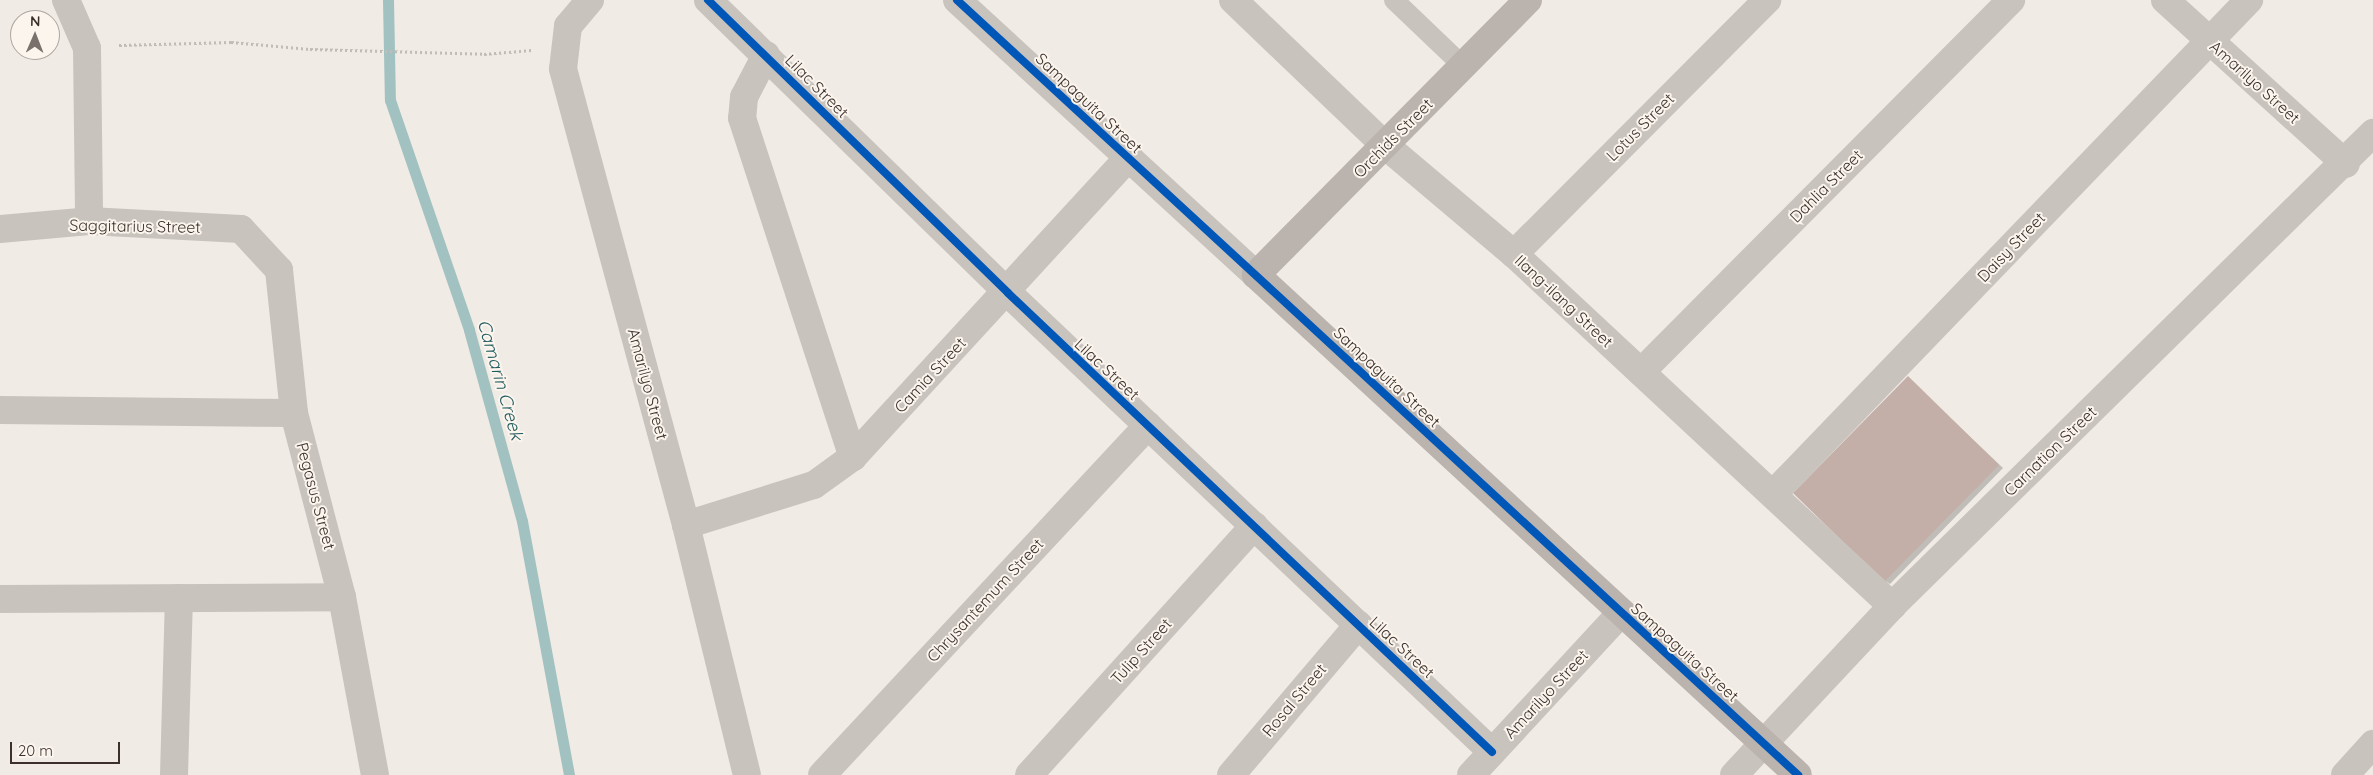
<!DOCTYPE html>
<style>
body{margin:0}
#map{position:relative;width:2373px;height:775px;overflow:hidden;background:#f0ebe5;font-family:Quicksand,sans-serif}
div>[style]{position:absolute}
[style*='--x']{left:calc(var(--x)*1px);top:calc(var(--y)*1px);width:calc(var(--w)*1px);rotate:calc(var(--a)*1deg)}
.shadow>*{inset:0;background:#0003}
.stream>*{height:11px;margin:-5.5px;padding:0 5.5px;transform-origin:5.5px;border-radius:5.5px;background:#a1c2c1}
.building>*{inset:0;background:#c3afa7}
.path>*{height:3px;margin-top:-1.5px;transform-origin:0;background:repeating-linear-gradient(90deg,#c2bbb6 0 2.5px,transparent 0 5px)}
.lane>*{height:20px;margin:-10px;padding:0 10px;transform-origin:10px;border-radius:10px;background:#c9c3be}
.street>*{height:28px;margin:-14px;padding:0 14px;transform-origin:14px;border-radius:14px;background:#c9c3be}
.secondary>*{height:28px;margin:-14px;padding:0 14px;transform-origin:14px;border-radius:14px;background:#bab3ae}
.cycleway>*{height:8px;margin:-4px;padding:0 4px;transform-origin:4px;border-radius:4px;background:#0057b8}
span{translate:-50% -50%;white-space:nowrap;text-align:center;line-height:1.15;-webkit-text-stroke:4px #fbf5ee;paint-order:stroke}
.street-label{font-size:16px;color:#3b302b}
.water-label{font-size:18px;color:#1f5a5e;font-style:italic}
.north{position:absolute;left:10px;top:10px;width:50px;height:50px;box-sizing:border-box;background:#fbf5ee;border:1px solid #aea6a0;border-radius:50%;rotate:1deg;font-size:14px;font-weight:700;line-height:20px;text-align:center;color:#3b302b}
.north::after{content:'';display:block;margin:auto;width:18px;height:22px;background:#7a716c;clip-path:polygon(50% 0,100% 100%,50% 72%,0 100%)}
.scale{position:absolute;left:10px;top:742px;width:110px;height:22px;box-sizing:border-box;border:2px solid #3b302b;border-top:0;padding-left:6px;font-size:15px;line-height:18px;white-space:nowrap;color:#3b302b;-webkit-text-stroke:4px #fbf5ee;paint-order:stroke}
</style>
<div id="map">
<div class="shadow">
<div style="clip-path:polygon(1908px 378px,2003px 468px,1890px 584px,1885px 581px)"></div>
</div>
<div class="stream">
<div style="--x:388;--y:0;--w:100;--a:88.9"></div>
<div style="--x:390;--y:100;--w:243;--a:71"></div>
<div style="--x:469;--y:330;--w:198;--a:74.5"></div>
<div style="--x:522;--y:521;--w:258;--a:79.5"></div>
</div>
<div class="building">
<div style="clip-path:polygon(1908px 376px,1999px 465px,1884px 582px,1793px 493px)"></div>
</div>
<div class="path">
<div style="--x:119;--y:45;--w:112;--a:-1.5"></div>
<div style="--x:231;--y:42;--w:79;--a:5.1"></div>
<div style="--x:310;--y:49;--w:174;--a:1.6"></div>
<div style="--x:484;--y:54;--w:48;--a:-4.8"></div>
</div>
<div class="lane">
<div style="--x:1394;--y:0;--w:95;--a:43.7"></div>
</div>
<div class="street">
<div style="--x:66;--y:0;--w:52;--a:66.4"></div>
<div style="--x:87;--y:48;--w:173;--a:89.3"></div>
<div style="--x:590;--y:0;--w:34;--a:130"></div>
<div style="--x:568;--y:26;--w:43;--a:96.6"></div>
<div style="--x:563;--y:69;--w:472;--a:74.9"></div>
<div style="--x:686;--y:525;--w:257;--a:76.3"></div>
<div style="--x:708;--y:0;--w:419;--a:44.3"></div>
<div style="--x:1008;--y:293;--w:667;--a:43.48"></div>
<div style="--x:957;--y:0;--w:406;--a:42.6"></div>
<div style="--x:1233;--y:0;--w:211;--a:43.7"></div>
<div style="--x:1386;--y:146;--w:167;--a:40.2"></div>
<div style="--x:1514;--y:254;--w:517;--a:42.96"></div>
<div style="--x:2165;--y:0;--w:244;--a:42.2"></div>
<div style="--x:766;--y:55;--w:47;--a:117.6"></div>
<div style="--x:744;--y:97;--w:21;--a:95"></div>
<div style="--x:742;--y:118;--w:357;--a:71.9"></div>
<div style="--x:0;--y:229;--w:89;--a:-5.1"></div>
<div style="--x:89;--y:221;--w:152;--a:3"></div>
<div style="--x:241;--y:229;--w:56;--a:47.2"></div>
<div style="--x:279;--y:270;--w:144;--a:84"></div>
<div style="--x:294;--y:413;--w:190;--a:75.4"></div>
<div style="--x:342;--y:597;--w:181;--a:79.5"></div>
<div style="--x:1514;--y:254;--w:359;--a:-45.1"></div>
<div style="--x:1641;--y:372;--w:525;--a:-45.15"></div>
<div style="--x:0;--y:410;--w:294;--a:0.6"></div>
<div style="--x:1774;--y:493;--w:685;--a:-46.07"></div>
<div style="--x:686;--y:525;--w:134;--a:-17.4"></div>
<div style="--x:814;--y:485;--w:48;--a:-35.7"></div>
<div style="--x:853;--y:457;--w:408;--a:-47.4"></div>
<div style="--x:0;--y:599;--w:342;--a:-0.3"></div>
<div style="--x:174;--y:775;--w:177;--a:-88.4"></div>
<div style="--x:822;--y:775;--w:478;--a:-47"></div>
<div style="--x:1029;--y:775;--w:336;--a:-47.9"></div>
<div style="--x:1231;--y:775;--w:197;--a:-49.7"></div>
<div style="--x:1471;--y:775;--w:221;--a:-47.2"></div>
<div style="--x:1734;--y:775;--w:231;--a:-46.9"></div>
<div style="--x:1892;--y:606;--w:675;--a:-44.52"></div>
<div style="--x:2345;--y:775;--w:42;--a:-47.9"></div>
</div>
<div class="secondary">
<div style="--x:1528;--y:0;--w:387;--a:134.7"></div>
<div style="--x:1256;--y:275;--w:737;--a:42.69"></div>
</div>
<div class="cycleway">
<div style="--x:708;--y:0;--w:419;--a:44.3"></div>
<div style="--x:1008;--y:293;--w:667;--a:43.48"></div>
<div style="--x:957;--y:0;--w:1144;--a:42.66"></div>
</div>
<div class="street-label">
<span style="left:2255px;top:82px;rotate:42deg">Amarilyo Street</span>
<span style="left:817px;top:86px;rotate:45deg">Lilac Street</span>
<span style="left:1089px;top:103px;rotate:43deg">Sampaguita Street</span>
<span style="left:1640px;top:127px;rotate:-45deg">Lotus Street</span>
<span style="left:1393px;top:138px;rotate:-45deg">Orchids Street</span>
<span style="left:1826px;top:186px;rotate:-45deg">Dahlia Street</span>
<span style="left:135px;top:226px;rotate:1deg">Saggitarius Street</span>
<span style="left:2011px;top:247px;rotate:-46deg">Daisy Street</span>
<span style="left:1564px;top:301px;rotate:43deg">Ilang-ilang Street</span>
<span style="left:1107px;top:369px;rotate:43deg">Lilac Street</span>
<span style="left:930px;top:375px;rotate:-47deg">Camia Street</span>
<span style="left:1387px;top:377px;rotate:43deg">Sampaguita Street</span>
<span style="left:648px;top:384px;rotate:75deg">Amarilyo Street</span>
<span style="left:2050px;top:451px;rotate:-44deg">Carnation Street</span>
<span style="left:316px;top:496px;rotate:75deg">Pegasus Street</span>
<span style="left:985px;top:600px;rotate:-47deg">Chrysantemum Street</span>
<span style="left:1402px;top:647px;rotate:43deg">Lilac Street</span>
<span style="left:1141px;top:651px;rotate:-48deg">Tulip Street</span>
<span style="left:1685px;top:652px;rotate:42deg">Sampaguita Street</span>
<span style="left:1546px;top:694px;rotate:-47deg">Amarilyo Street</span>
<span style="left:1294px;top:700px;rotate:-50deg">Rosal Street</span>
</div>
<div class="water-label">
<span style="left:500px;top:380px;rotate:74deg">Camarin Creek</span>
</div>
<div class="north">N</div>
<div class="scale">20 m</div>
</div>
